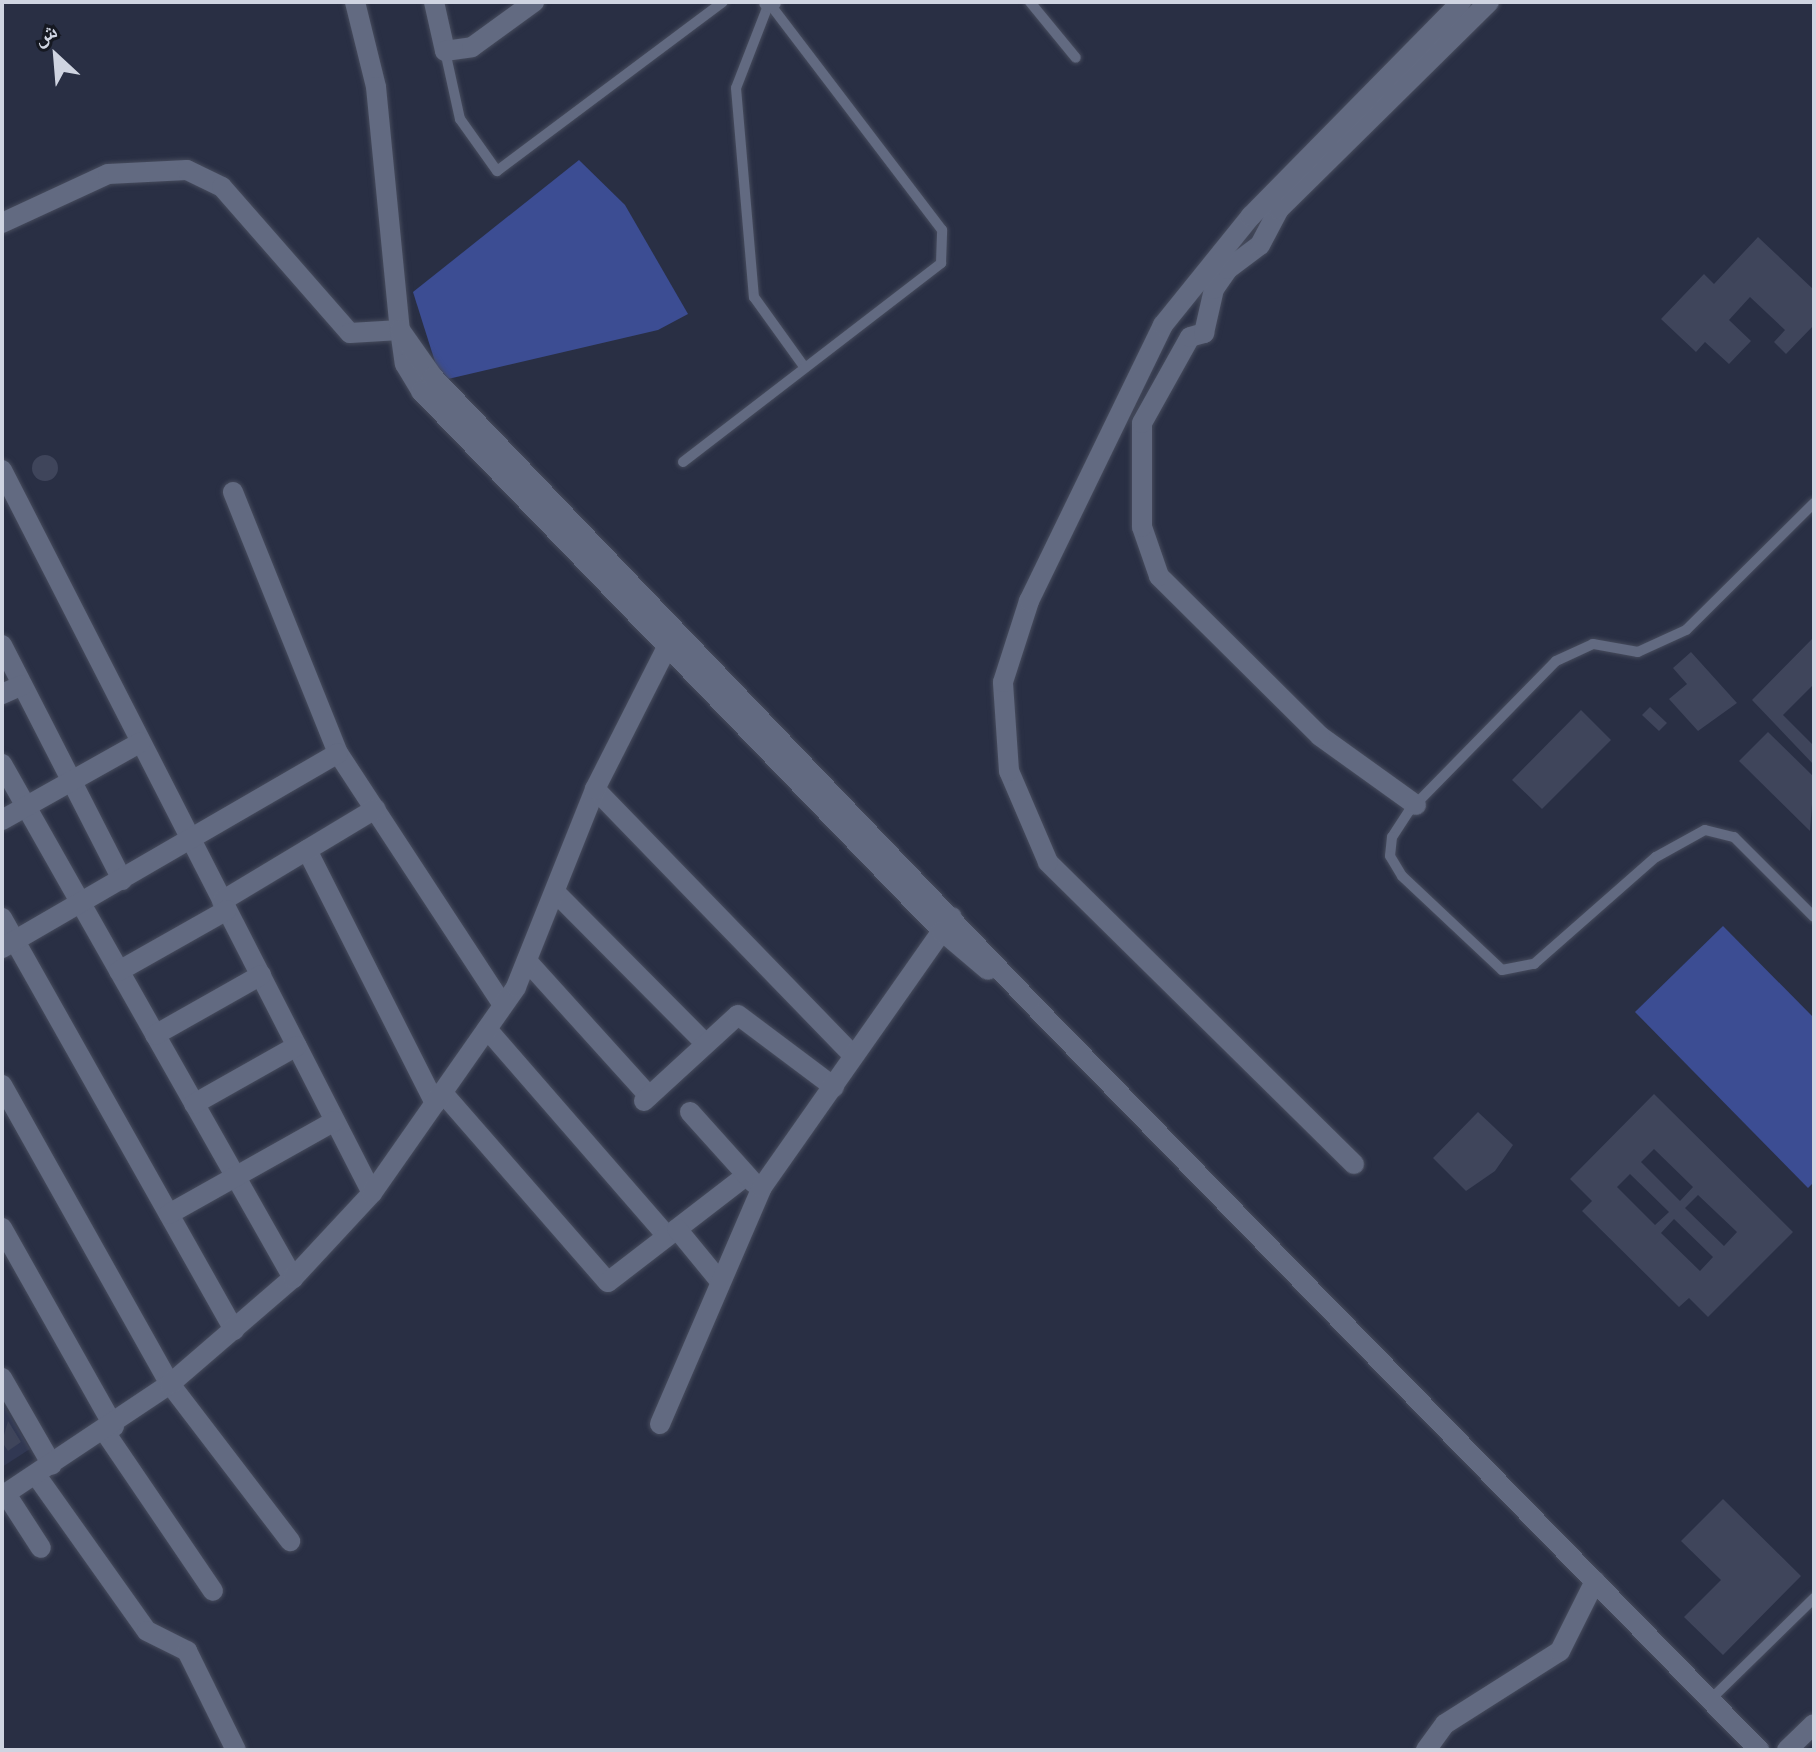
<!DOCTYPE html>
<meta charset="utf-8">
<style>
body{margin:0}
#map{position:relative;width:1816px;height:1752px;overflow:hidden;background:#292f44;font-family:"Varela Round","Noto Naskh Arabic",sans-serif}
div>[style]{position:absolute}
[style*='--x']{left:calc(var(--x)*1px);top:calc(var(--y)*1px);width:calc(var(--w)*1px);rotate:calc(var(--a)*1deg)}
.built>*{inset:0;background:#313853}
.green>*{inset:0;background:#3c4d93}
.building>*{inset:0;background:#3f455b}
.round{border-radius:50%}
.roads{filter:drop-shadow(0 0 2px #474c5d) drop-shadow(0 0 2px #474c5d)}
.service>*{height:10px;margin:-5px;padding:0 5px;transform-origin:5px;border-radius:5px;background:#626a81}
.minor>*{height:20px;margin:-10px;padding:0 10px;transform-origin:10px;border-radius:10px;background:#626a81}
.tertiary>*{height:20px;margin:-10px;padding:0 10px;transform-origin:10px;border-radius:10px;background:#626a81}
span{translate:-50% -50%;white-space:nowrap;text-align:center;line-height:1.15;-webkit-text-stroke:8px #151821;paint-order:stroke}
.frame{position:absolute;inset:0;border:4px solid #cfd4e1;pointer-events:none}
.north{position:absolute;left:16px;top:16px;width:80px;height:80px;-webkit-text-stroke:6px #151821;paint-order:stroke;rotate:334deg;font-size:22px;font-weight:700;line-height:32px;text-align:center;color:#cfd4e1}
.north::after{content:'';display:block;margin:auto;width:28px;height:36px;background:#cfd4e1;clip-path:polygon(50% 0,100% 100%,50% 72%,0 100%)}
</style>
<div id="map">
<div class="built">
<div style="clip-path:polygon(2px 1402px,30px 1449px,2px 1467px)"></div>
</div>
<div class="green">
<div style="clip-path:polygon(579px 160px,625px 205px,688px 314px,658px 330px,448px 379px,436px 365px,413px 292px)"></div>
<div style="clip-path:polygon(1723px 926px,1814px 1018px,1814px 1182px,1808px 1188px,1635px 1012px)"></div>
</div>
<div class="building">
<div style="clip-path:polygon(1758px 237px,1814px 290px,1814px 325px,1786px 354px,1774px 342px,1785px 330px,1750px 297px,1729px 320px,1751px 341px,1729px 364px,1705px 342px,1696px 352px,1661px 319px,1704px 274px,1714px 284px)"></div>
<div class="round" style="left:32px;top:455px;width:26px;height:26px"></div>
<div style="clip-path:polygon(1814px 637px,1814px 684px,1783px 715px,1814px 746px,1814px 765px,1752px 700px)"></div>
<div style="clip-path:polygon(1691px 652px,1737px 703px,1698px 731px,1669px 699px,1687px 684px,1673px 668px)"></div>
<div style="clip-path:polygon(1650px 707px,1667px 723px,1659px 731px,1642px 715px)"></div>
<div style="clip-path:polygon(1581px 710px,1611px 740px,1542px 809px,1512px 780px)"></div>
<div style="clip-path:polygon(1768px 732px,1814px 777px,1810px 831px,1739px 761px)"></div>
<div style="clip-path:polygon(evenodd,1654px 1094px,1793px 1232px,1708px 1317px,1689px 1298px,1679px 1307px,1582px 1211px,1592px 1201px,1570px 1179px,1654px 1094px,1654px 1149px,1693px 1187px,1680px 1201px,1641px 1162px,1654px 1149px,1654px 1094px,1630px 1174px,1669px 1212px,1655px 1225px,1617px 1187px,1630px 1174px,1654px 1094px,1698px 1195px,1737px 1232px,1724px 1246px,1685px 1208px,1698px 1195px,1654px 1094px,1674px 1219px,1713px 1257px,1700px 1271px,1661px 1233px,1674px 1219px)"></div>
<div style="clip-path:polygon(1478px 1112px,1513px 1145px,1495px 1171px,1466px 1191px,1433px 1158px)"></div>
<div style="clip-path:polygon(8px 1421px,21px 1442px,8px 1451px,2px 1442px)"></div>
<div style="clip-path:polygon(1723px 1499px,1801px 1576px,1723px 1655px,1684px 1617px,1721px 1580px,1681px 1541px)"></div>
</div>
<div class="roads">
<div class="service">
<div style="--x:1030;--y:2;--w:72;--a:50.6"></div>
<div style="--x:769;--y:3;--w:91;--a:111.2"></div>
<div style="--x:736;--y:88;--w:210;--a:85.1"></div>
<div style="--x:754;--y:297;--w:87;--a:54.3"></div>
<div style="--x:445;--y:51;--w:70;--a:77.6"></div>
<div style="--x:460;--y:119;--w:64;--a:54.6"></div>
<div style="--x:497;--y:171;--w:282;--a:-36.8"></div>
<div style="--x:683;--y:462;--w:326;--a:-37.6"></div>
<div style="--x:941;--y:263;--w:33;--a:-88"></div>
<div style="--x:942;--y:230;--w:285;--a:-127.3"></div>
<div style="--x:1814;--y:503;--w:180;--a:135.2"></div>
<div style="--x:1686;--y:630;--w:53;--a:155.4"></div>
<div style="--x:1638;--y:652;--w:46;--a:-169.9"></div>
<div style="--x:1593;--y:644;--w:41;--a:155.3"></div>
<div style="--x:1556;--y:661;--w:210;--a:134.4"></div>
<div style="--x:1409;--y:811;--w:31;--a:123"></div>
<div style="--x:1392;--y:837;--w:19;--a:96"></div>
<div style="--x:1390;--y:856;--w:23;--a:59"></div>
<div style="--x:1402;--y:876;--w:137;--a:43.2"></div>
<div style="--x:1502;--y:970;--w:33;--a:-11"></div>
<div style="--x:1534;--y:964;--w:162;--a:-41.3"></div>
<div style="--x:1656;--y:857;--w:56;--a:-28.9"></div>
<div style="--x:1705;--y:830;--w:30;--a:14"></div>
<div style="--x:1734;--y:837;--w:113;--a:45"></div>
<div style="--x:1710;--y:1700;--w:146;--a:-44.4"></div>
</div>
<div class="minor">
<div style="--x:434;--y:2;--w:50;--a:77.3"></div>
<div style="--x:445;--y:51;--w:27;--a:-8"></div>
<div style="--x:472;--y:47;--w:77;--a:-36"></div>
<div style="--x:769;--y:2;--w:2;--a:0"></div>
<div style="--x:2;--y:223;--w:117;--a:-24.8"></div>
<div style="--x:108;--y:174;--w:79;--a:-2.9"></div>
<div style="--x:187;--y:170;--w:39;--a:26"></div>
<div style="--x:222;--y:187;--w:194;--a:48.8"></div>
<div style="--x:350;--y:333;--w:50;--a:-3.4"></div>
<div style="--x:2;--y:470;--w:812;--a:62.9"></div>
<div style="--x:233;--y:492;--w:281;--a:68.1"></div>
<div style="--x:338;--y:753;--w:301;--a:56.8"></div>
<div style="--x:2;--y:645;--w:264;--a:62.9"></div>
<div style="--x:2;--y:694;--w:22;--a:-24"></div>
<div style="--x:2;--y:764;--w:591;--a:60.48"></div>
<div style="--x:595;--y:789;--w:369;--a:45.9"></div>
<div style="--x:1416;--y:805;--w:118;--a:-144.3"></div>
<div style="--x:1320;--y:736;--w:227;--a:-135.2"></div>
<div style="--x:1159;--y:576;--w:52;--a:-109.1"></div>
<div style="--x:1142;--y:527;--w:104;--a:-90"></div>
<div style="--x:1142;--y:423;--w:98;--a:-60.8"></div>
<div style="--x:1190;--y:337;--w:15;--a:-16"></div>
<div style="--x:1204;--y:333;--w:45;--a:-77.2"></div>
<div style="--x:1214;--y:289;--w:24;--a:-55"></div>
<div style="--x:1228;--y:269;--w:40;--a:-37"></div>
<div style="--x:1260;--y:245;--w:41;--a:-62.2"></div>
<div style="--x:1279;--y:209;--w:295;--a:-44.6"></div>
<div style="--x:2;--y:820;--w:159;--a:-29.3"></div>
<div style="--x:307;--y:850;--w:284;--a:63.2"></div>
<div style="--x:557;--y:894;--w:211;--a:45.2"></div>
<div style="--x:222;--y:901;--w:179;--a:-31"></div>
<div style="--x:2;--y:918;--w:473;--a:60.6"></div>
<div style="--x:2;--y:948;--w:388;--a:-30.1"></div>
<div style="--x:527;--y:961;--w:182;--a:47.9"></div>
<div style="--x:119;--y:971;--w:124;--a:-29.5"></div>
<div style="--x:487;--y:1029;--w:274;--a:49"></div>
<div style="--x:155;--y:1035;--w:122;--a:-29.5"></div>
<div style="--x:2;--y:1085;--w:343;--a:60.7"></div>
<div style="--x:170;--y:1384;--w:198;--a:52.6"></div>
<div style="--x:442;--y:1092;--w:252;--a:48.9"></div>
<div style="--x:608;--y:1282;--w:170;--a:-37.6"></div>
<div style="--x:644;--y:1101;--w:127;--a:-42.5"></div>
<div style="--x:738;--y:1015;--w:120;--a:36.9"></div>
<div style="--x:194;--y:1104;--w:118;--a:-29.4"></div>
<div style="--x:690;--y:1112;--w:96;--a:48"></div>
<div style="--x:1354;--y:1164;--w:430;--a:-135.4"></div>
<div style="--x:1048;--y:862;--w:99;--a:-113.2"></div>
<div style="--x:1009;--y:771;--w:89;--a:-93.9"></div>
<div style="--x:1003;--y:682;--w:85;--a:-72.2"></div>
<div style="--x:1029;--y:601;--w:307;--a:-64.1"></div>
<div style="--x:1163;--y:325;--w:140;--a:-51.1"></div>
<div style="--x:1251;--y:216;--w:300;--a:-45.5"></div>
<div style="--x:169;--y:1214;--w:190;--a:-29.3"></div>
<div style="--x:2;--y:1228;--w:228;--a:60.6"></div>
<div style="--x:677;--y:1229;--w:65;--a:50.6"></div>
<div style="--x:2;--y:1378;--w:100;--a:60.1"></div>
<div style="--x:660;--y:1424;--w:258;--a:-66.7"></div>
<div style="--x:762;--y:1187;--w:330;--a:-54.9"></div>
<div style="--x:105;--y:1432;--w:192;--a:55.8"></div>
<div style="--x:36;--y:1475;--w:191;--a:54.6"></div>
<div style="--x:147;--y:1631;--w:45;--a:26.6"></div>
<div style="--x:187;--y:1651;--w:110;--a:63.7"></div>
<div style="--x:6;--y:1494;--w:64;--a:57.1"></div>
<div style="--x:2;--y:1496;--w:202;--a:-33.7"></div>
<div style="--x:170;--y:1384;--w:162;--a:-40.8"></div>
<div style="--x:293;--y:1278;--w:116;--a:-47.1"></div>
<div style="--x:372;--y:1193;--w:251;--a:-55"></div>
<div style="--x:516;--y:987;--w:213;--a:-68.2"></div>
<div style="--x:595;--y:789;--w:175;--a:-63.1"></div>
<div style="--x:1426;--y:1750;--w:32;--a:-54"></div>
<div style="--x:1445;--y:1724;--w:136;--a:-32.4"></div>
<div style="--x:1560;--y:1651;--w:78;--a:-63.4"></div>
<div style="--x:1787;--y:1750;--w:37;--a:-44"></div>
</div>
<div class="tertiary">
<div style="--x:355;--y:2;--w:88;--a:76.1"></div>
<div style="--x:376;--y:87;--w:244;--a:84.4"></div>
<div style="--x:400;--y:330;--w:34;--a:82"></div>
<div style="--x:405;--y:364;--w:31;--a:59"></div>
<div style="--x:421;--y:391;--w:750;--a:46.03"></div>
<div style="--x:942;--y:931;--w:60;--a:40.3"></div>
<div style="--x:400;--y:330;--w:57;--a:54.9"></div>
<div style="--x:433;--y:377;--w:881;--a:46.29"></div>
<div style="--x:1042;--y:1014;--w:1028;--a:45.75"></div>
</div>
</div>
<div class="frame"></div>
<div class="north">ش</div>
</div>
